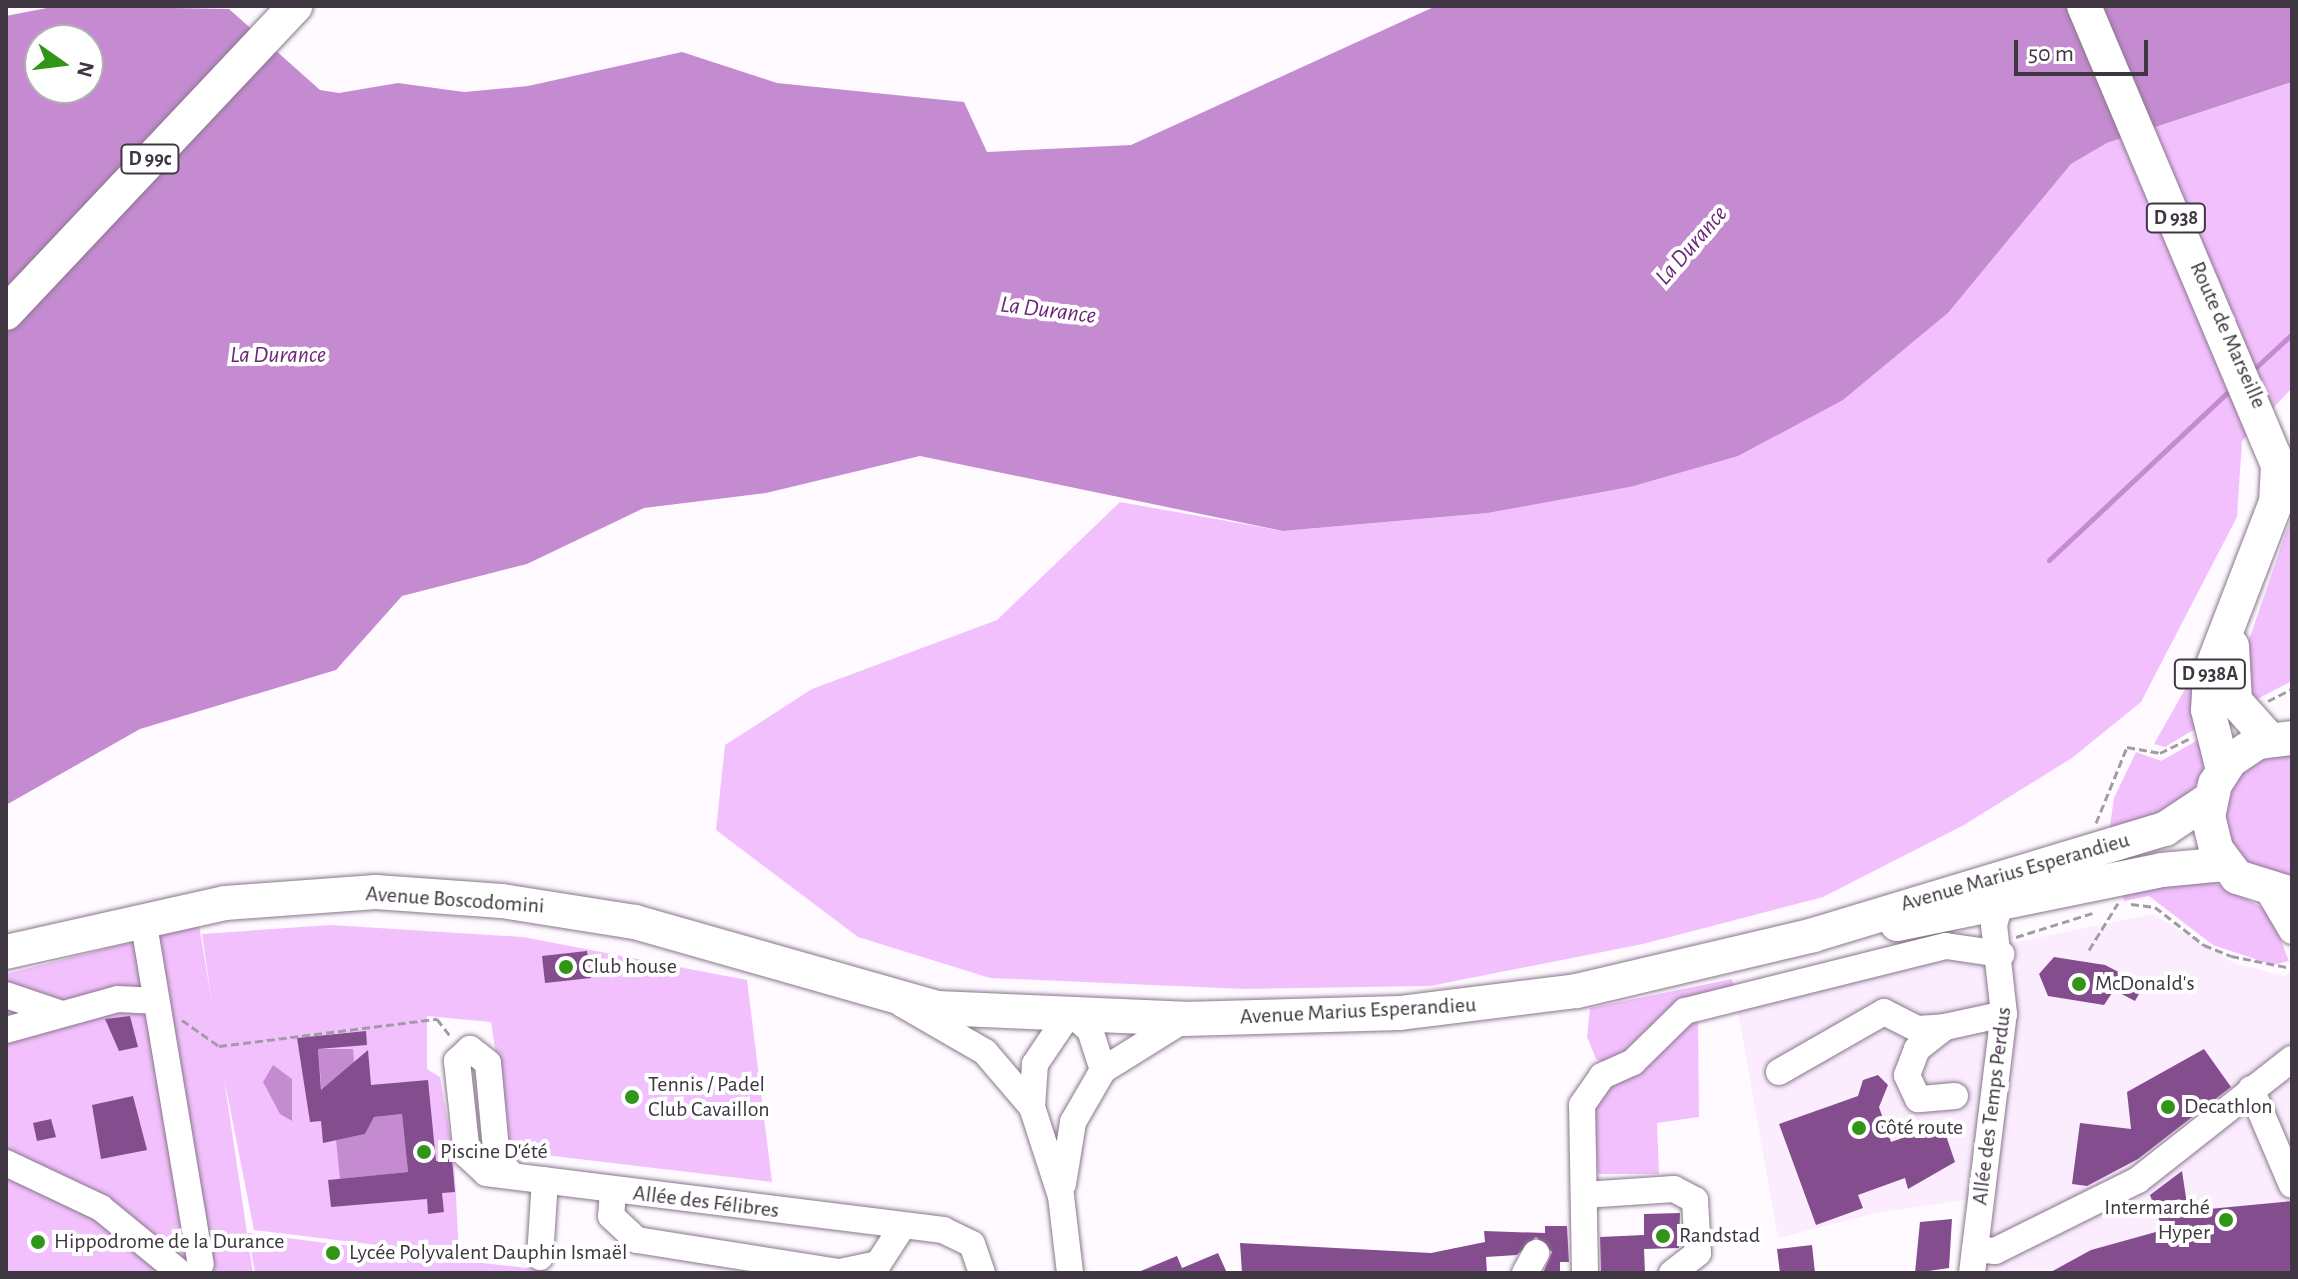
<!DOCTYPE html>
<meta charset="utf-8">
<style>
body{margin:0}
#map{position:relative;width:2298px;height:1279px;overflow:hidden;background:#fefaff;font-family:"Alegreya Sans",sans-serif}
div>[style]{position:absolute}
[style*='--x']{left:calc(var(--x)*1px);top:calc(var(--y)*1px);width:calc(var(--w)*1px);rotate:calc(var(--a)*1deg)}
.built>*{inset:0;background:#fbecfe}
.green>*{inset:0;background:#f2c1fd}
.water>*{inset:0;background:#c58bd1}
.stream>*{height:5px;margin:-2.5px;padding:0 2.5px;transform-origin:2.5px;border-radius:2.5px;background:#c58bd1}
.building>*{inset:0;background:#834d8e}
.path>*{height:3px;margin-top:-1.5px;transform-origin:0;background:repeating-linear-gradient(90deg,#a19ba2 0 8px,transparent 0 12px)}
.roads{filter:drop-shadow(0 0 2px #89768c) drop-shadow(0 0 2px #89768c)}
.minor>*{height:26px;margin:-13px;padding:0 13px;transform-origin:13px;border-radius:13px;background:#fff}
.major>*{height:34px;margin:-17px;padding:0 17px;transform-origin:17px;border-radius:17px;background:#fff}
.dots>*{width:22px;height:22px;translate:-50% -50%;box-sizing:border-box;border:4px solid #fff;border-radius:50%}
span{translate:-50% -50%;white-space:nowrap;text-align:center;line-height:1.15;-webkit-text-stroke:8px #fff;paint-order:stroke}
.shield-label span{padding:2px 6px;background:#fff;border:2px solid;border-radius:6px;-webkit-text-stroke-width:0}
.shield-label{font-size:20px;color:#3e3640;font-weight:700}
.street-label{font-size:22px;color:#3e3640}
.poi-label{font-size:22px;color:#3e3640}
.left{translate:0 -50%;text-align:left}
.right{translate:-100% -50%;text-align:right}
.water-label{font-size:24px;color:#6a2478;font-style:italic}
.frame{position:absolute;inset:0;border:8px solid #3e3640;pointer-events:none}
.north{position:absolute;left:24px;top:24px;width:80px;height:80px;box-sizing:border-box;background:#fff;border:2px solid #b2afb3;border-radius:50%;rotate:104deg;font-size:22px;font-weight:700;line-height:32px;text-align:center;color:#3e3640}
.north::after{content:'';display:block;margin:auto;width:28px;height:36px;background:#319517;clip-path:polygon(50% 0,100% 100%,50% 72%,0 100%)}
.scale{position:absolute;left:2014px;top:40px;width:134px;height:36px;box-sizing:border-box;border:4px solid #3e3640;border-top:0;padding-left:10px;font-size:24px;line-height:28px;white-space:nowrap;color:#3e3640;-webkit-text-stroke:6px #fff;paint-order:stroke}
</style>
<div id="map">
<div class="built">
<div style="clip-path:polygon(2153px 914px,2234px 963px,2285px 976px,2292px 971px,2292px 1273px,1984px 1273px,1997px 1195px,1876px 1213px,1778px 1238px,1736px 1000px)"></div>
</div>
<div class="green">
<div style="clip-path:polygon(2292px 82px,2292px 388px,2242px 441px,2237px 517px,2141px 702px,2072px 758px,1964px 825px,1823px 897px,1643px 944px,1430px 986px,1245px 989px,990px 978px,858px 937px,716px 830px,725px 745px,812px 689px,997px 620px,1120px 502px,1283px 531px,1488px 513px,1630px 487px,1843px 400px,1948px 313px,2071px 164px,2107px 143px)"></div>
<div style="clip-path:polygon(2292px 515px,2292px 681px,2246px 705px,2239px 681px,2250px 637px)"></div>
<div style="clip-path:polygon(2193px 675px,2195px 729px,2165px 747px,2154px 744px)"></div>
<div style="clip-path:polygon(2198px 740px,2205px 747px,2202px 776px,2180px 807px,2109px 833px,2114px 798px,2136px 752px,2161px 761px)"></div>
<div style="clip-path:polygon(2292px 749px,2292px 881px,2275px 881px,2235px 856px,2221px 805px,2242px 766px)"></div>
<div style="clip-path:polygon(2202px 876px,2269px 911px,2289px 961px,2273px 965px,2213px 945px,2149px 896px,2124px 901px,2122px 893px)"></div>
<div style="clip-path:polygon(199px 925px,212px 1003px,202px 934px,331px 925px,523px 937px,747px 980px,772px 1182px,511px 1151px,491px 1022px,427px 1016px,427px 1069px,440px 1077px,454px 1158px,459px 1255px,254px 1230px,224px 1078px,253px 1273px,6px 1273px,6px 974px)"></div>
<div style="clip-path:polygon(1732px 979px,1734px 990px,1666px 1023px,1608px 1065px,1596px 1059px,1587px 1037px,1590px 1008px)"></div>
<div style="clip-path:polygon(1698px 1019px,1699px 1117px,1657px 1123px,1659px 1174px,1598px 1174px,1593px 1091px)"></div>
<div style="clip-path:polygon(248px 1233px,474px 1262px,571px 1273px,255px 1273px)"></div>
</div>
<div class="water">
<div style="clip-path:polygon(evenodd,57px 6px,229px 9px,320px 90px,339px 93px,398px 83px,464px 92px,528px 86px,682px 52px,777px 83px,964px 102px,987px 152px,1131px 145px,1436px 6px,2292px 6px,2292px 82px,2107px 143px,2071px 164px,1948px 313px,1843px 400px,1738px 456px,1630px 487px,1488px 513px,1283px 531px,920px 456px,766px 493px,644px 508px,527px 564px,402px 596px,336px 670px,140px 729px,6px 805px,6px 16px,57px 6px,40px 40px,88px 40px,88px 88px,40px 88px,40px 40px)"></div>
<div style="clip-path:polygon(318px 1049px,353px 1049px,354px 1062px,322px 1095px)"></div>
<div style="clip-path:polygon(273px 1065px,292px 1079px,292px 1121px,280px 1114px,263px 1082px)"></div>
<div style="clip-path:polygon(402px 1114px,408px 1172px,340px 1179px,336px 1140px,365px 1134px,374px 1117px)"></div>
</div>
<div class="stream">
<div style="--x:2252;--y:371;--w:54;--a:-42.8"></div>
<div style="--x:2049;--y:560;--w:251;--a:-43.2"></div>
</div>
<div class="building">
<div style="clip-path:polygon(587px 951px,591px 978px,545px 983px,542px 956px)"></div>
<div style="clip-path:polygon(2054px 957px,2105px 965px,2144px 985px,2135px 1001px,2114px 990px,2104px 1005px,2048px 996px,2039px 974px)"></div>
<div style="clip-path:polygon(130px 1016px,138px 1047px,119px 1051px,105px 1019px)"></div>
<div style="clip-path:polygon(366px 1031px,367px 1045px,318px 1049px,321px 1090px,368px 1050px,371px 1085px,428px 1080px,436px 1161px,452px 1159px,455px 1192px,442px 1193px,444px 1212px,428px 1214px,427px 1199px,331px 1207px,328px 1180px,408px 1172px,402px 1114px,374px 1117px,365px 1134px,323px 1143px,321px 1121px,310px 1122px,297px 1038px)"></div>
<div style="clip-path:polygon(2204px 1049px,2231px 1087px,2138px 1159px,2087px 1186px,2072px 1184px,2080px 1123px,2131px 1129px,2127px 1092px)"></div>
<div style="clip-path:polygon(1878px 1075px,1888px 1085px,1879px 1107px,1891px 1142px,1942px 1124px,1955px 1162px,1908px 1189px,1905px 1178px,1858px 1195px,1863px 1208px,1816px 1225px,1779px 1124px,1858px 1096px,1863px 1080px)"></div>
<div style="clip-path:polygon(133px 1096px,147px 1150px,101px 1159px,92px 1105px)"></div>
<div style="clip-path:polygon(51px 1119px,56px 1137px,37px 1141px,33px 1123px)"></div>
<div style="clip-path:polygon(2182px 1171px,2188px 1211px,2292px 1201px,2292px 1273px,2049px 1273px,2091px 1250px,2163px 1230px,2150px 1195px)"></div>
<div style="clip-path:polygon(1680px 1213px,1679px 1248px,1644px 1249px,1645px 1273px,1601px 1273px,1600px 1237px,1644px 1235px,1644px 1214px)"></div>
<div style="clip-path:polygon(1952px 1219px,1949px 1268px,1915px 1273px,1920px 1222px)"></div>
<div style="clip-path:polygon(1545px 1226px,1567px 1226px,1569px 1262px,1560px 1262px,1560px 1272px,1543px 1273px,1552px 1252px,1536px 1237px,1517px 1255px,1486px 1257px,1487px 1273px,1242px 1273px,1240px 1243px,1431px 1253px,1485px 1242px,1484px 1231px,1545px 1233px)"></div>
<div style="clip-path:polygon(1812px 1245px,1815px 1273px,1780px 1273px,1777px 1249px)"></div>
<div style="clip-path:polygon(1218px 1253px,1227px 1273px,1136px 1273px,1177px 1256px,1182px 1268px)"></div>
</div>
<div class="path">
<div style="--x:2268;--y:701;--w:27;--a:-27"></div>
<div style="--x:2096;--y:823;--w:82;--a:-67.8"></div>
<div style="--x:2127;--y:747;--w:34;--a:10"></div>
<div style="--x:2160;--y:753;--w:32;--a:-26"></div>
<div style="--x:2131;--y:904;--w:24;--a:7"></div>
<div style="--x:2155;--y:907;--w:62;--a:37.8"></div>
<div style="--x:2204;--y:945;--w:29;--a:22"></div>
<div style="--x:2231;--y:956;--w:62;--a:11.1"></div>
<div style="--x:2016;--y:937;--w:84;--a:-17.4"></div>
<div style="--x:2089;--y:950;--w:55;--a:-58.3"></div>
<div style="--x:182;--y:1020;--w:45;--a:35.1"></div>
<div style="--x:219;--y:1046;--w:220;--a:-7.1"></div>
<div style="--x:437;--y:1019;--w:23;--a:52"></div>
</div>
<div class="roads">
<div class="minor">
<div style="--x:2269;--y:892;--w:45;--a:59.5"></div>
<div style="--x:143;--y:919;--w:350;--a:80.5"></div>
<div style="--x:6;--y:995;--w:56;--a:18.8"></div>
<div style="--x:902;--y:1004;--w:96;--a:30"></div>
<div style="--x:985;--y:1052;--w:72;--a:49.5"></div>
<div style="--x:1032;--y:1107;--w:94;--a:72"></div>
<div style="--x:1061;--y:1196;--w:78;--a:83.3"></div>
<div style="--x:6;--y:1030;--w:116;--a:-15.5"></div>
<div style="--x:118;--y:999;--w:35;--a:3"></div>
<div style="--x:1779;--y:1072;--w:121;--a:-29.7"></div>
<div style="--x:1884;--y:1012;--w:38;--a:27"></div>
<div style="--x:1918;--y:1029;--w:27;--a:-4"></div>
<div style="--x:2251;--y:1089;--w:104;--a:66.9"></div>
<div style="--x:1955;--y:1096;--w:37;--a:175"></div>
<div style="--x:1918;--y:1099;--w:26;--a:-115"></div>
<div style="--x:1907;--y:1075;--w:28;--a:-69"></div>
<div style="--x:1917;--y:1049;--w:36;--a:-38"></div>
<div style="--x:1945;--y:1027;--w:60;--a:-12.4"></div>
<div style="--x:1032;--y:1107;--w:43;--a:-86"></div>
<div style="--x:1035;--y:1064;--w:52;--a:-56"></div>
<div style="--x:1064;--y:1021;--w:12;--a:-20"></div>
<div style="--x:1075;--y:1017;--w:20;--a:41"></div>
<div style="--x:1090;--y:1030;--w:42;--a:72"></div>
<div style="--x:6;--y:1163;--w:105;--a:25.3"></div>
<div style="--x:101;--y:1208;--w:99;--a:39.3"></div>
<div style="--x:511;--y:1174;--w:20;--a:-135"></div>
<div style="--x:497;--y:1160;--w:97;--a:-95.3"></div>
<div style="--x:488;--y:1063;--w:23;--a:-142"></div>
<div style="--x:470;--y:1049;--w:18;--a:137"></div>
<div style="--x:457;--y:1061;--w:95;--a:83.9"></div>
<div style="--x:467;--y:1155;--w:26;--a:43"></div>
<div style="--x:486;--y:1173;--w:461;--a:7.1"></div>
<div style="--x:943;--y:1230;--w:32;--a:26"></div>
<div style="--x:972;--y:1244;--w:31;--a:71"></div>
<div style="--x:1063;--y:1184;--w:63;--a:-80.8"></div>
<div style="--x:1073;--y:1122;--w:60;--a:-60"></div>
<div style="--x:1103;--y:1070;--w:97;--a:-31.9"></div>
<div style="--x:613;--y:1190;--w:26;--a:94"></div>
<div style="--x:611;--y:1216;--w:35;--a:43"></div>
<div style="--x:637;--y:1240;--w:206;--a:9"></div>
<div style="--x:840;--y:1272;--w:39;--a:-12"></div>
<div style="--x:878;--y:1264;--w:44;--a:-57"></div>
<div style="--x:1584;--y:1195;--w:90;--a:-3.8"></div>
<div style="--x:1674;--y:1189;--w:24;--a:28"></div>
<div style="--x:1695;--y:1200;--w:53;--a:86.8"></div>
<div style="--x:1698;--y:1253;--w:33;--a:142"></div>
<div style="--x:1975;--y:1249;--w:20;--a:6"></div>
<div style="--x:1995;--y:1251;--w:160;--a:-26.4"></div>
<div style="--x:2138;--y:1180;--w:196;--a:-38.2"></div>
<div style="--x:540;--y:1257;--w:77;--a:-86.3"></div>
<div style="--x:1525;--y:1273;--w:23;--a:-61"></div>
<div style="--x:1585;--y:1273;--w:168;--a:-91"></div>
<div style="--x:1582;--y:1105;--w:35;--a:-55"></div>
<div style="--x:1602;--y:1076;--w:34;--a:-24"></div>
<div style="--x:1633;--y:1062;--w:73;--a:-44.4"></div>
<div style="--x:1685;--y:1011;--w:269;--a:-14"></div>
<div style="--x:1946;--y:946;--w:56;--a:8.3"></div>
<div style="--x:1972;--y:1273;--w:261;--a:-83"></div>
<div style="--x:2004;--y:1014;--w:90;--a:-96.4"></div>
<div style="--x:1994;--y:925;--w:35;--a:-74"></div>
</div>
<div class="major">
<div style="--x:2084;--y:6;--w:499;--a:67.1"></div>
<div style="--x:2278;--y:466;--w:36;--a:93"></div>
<div style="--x:2276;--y:502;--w:183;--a:111.1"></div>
<div style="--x:2210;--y:673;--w:37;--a:93"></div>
<div style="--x:2208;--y:710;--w:62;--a:76"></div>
<div style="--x:6;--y:313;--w:422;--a:-46.7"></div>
<div style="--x:2232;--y:646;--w:55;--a:86.9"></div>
<div style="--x:2235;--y:701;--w:51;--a:48.2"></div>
<div style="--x:2292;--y:738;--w:34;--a:173"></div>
<div style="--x:2258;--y:742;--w:34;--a:146"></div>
<div style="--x:2230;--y:761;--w:27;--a:123"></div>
<div style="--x:2215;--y:784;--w:33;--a:102"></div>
<div style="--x:2208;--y:816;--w:34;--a:76"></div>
<div style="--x:2216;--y:849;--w:35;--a:53"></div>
<div style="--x:2237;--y:877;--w:58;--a:17.2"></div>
<div style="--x:1897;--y:924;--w:270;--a:-11.5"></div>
<div style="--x:2162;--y:870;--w:63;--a:-5.4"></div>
<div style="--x:6;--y:952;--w:224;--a:-12.6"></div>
<div style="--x:225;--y:903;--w:151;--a:-4.2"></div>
<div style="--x:376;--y:892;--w:126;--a:4.1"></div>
<div style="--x:502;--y:901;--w:135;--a:9"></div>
<div style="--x:635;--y:922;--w:314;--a:15.9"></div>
<div style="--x:937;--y:1008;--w:248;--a:2.5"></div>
<div style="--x:1185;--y:1019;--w:215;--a:-1.6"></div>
<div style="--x:1400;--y:1013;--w:178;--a:-7.1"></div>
<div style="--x:1577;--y:991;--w:243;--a:-13.3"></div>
<div style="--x:1813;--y:935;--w:368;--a:-16.8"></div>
<div style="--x:2165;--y:829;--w:54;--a:-33.7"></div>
</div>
</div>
<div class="dots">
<div style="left:566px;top:967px;background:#319517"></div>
<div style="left:2079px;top:984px;background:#319517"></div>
<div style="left:632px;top:1097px;background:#319517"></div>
<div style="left:2168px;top:1107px;background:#319517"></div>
<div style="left:1859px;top:1128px;background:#319517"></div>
<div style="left:424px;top:1152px;background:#319517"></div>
<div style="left:2226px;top:1220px;background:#319517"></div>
<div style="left:1663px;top:1236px;background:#319517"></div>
<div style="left:38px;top:1242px;background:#319517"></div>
<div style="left:333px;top:1253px;background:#319517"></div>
</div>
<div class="shield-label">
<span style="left:150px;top:159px">D 99c</span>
<span style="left:2176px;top:218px">D 938</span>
<span style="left:2210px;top:674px">D 938A</span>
</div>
<div class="street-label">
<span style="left:2228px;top:335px;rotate:66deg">Route de Marseille</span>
<span style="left:2015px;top:872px;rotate:-16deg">Avenue Marius Esperandieu</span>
<span style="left:455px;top:900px;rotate:4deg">Avenue Boscodomini</span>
<span style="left:1358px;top:1011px;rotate:-3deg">Avenue Marius Esperandieu</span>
<span style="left:1992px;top:1106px;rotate:-83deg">Allée des Temps Perdus</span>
<span style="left:706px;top:1202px;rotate:7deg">Allée des Félibres</span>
</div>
<div class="poi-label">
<span class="left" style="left:582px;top:967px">Club house</span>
<span class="left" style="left:2095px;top:984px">McDonald's</span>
<span class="left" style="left:648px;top:1097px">Tennis / Padel<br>Club Cavaillon</span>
<span class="left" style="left:2184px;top:1107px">Decathlon</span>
<span class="left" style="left:1875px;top:1128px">Côté route</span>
<span class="left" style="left:440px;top:1152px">Piscine D'été</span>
<span class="right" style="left:2210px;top:1220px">Intermarché<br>Hyper</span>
<span class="left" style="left:1679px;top:1236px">Randstad</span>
<span class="left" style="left:54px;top:1242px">Hippodrome de la Durance</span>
<span class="left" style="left:349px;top:1253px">Lycée Polyvalent Dauphin Ismaël</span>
</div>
<div class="water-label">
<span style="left:1692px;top:246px;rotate:-49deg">La Durance</span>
<span style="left:1048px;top:311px;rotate:7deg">La Durance</span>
<span style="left:278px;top:356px">La Durance</span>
</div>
<div class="frame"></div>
<div class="north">N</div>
<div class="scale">50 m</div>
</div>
